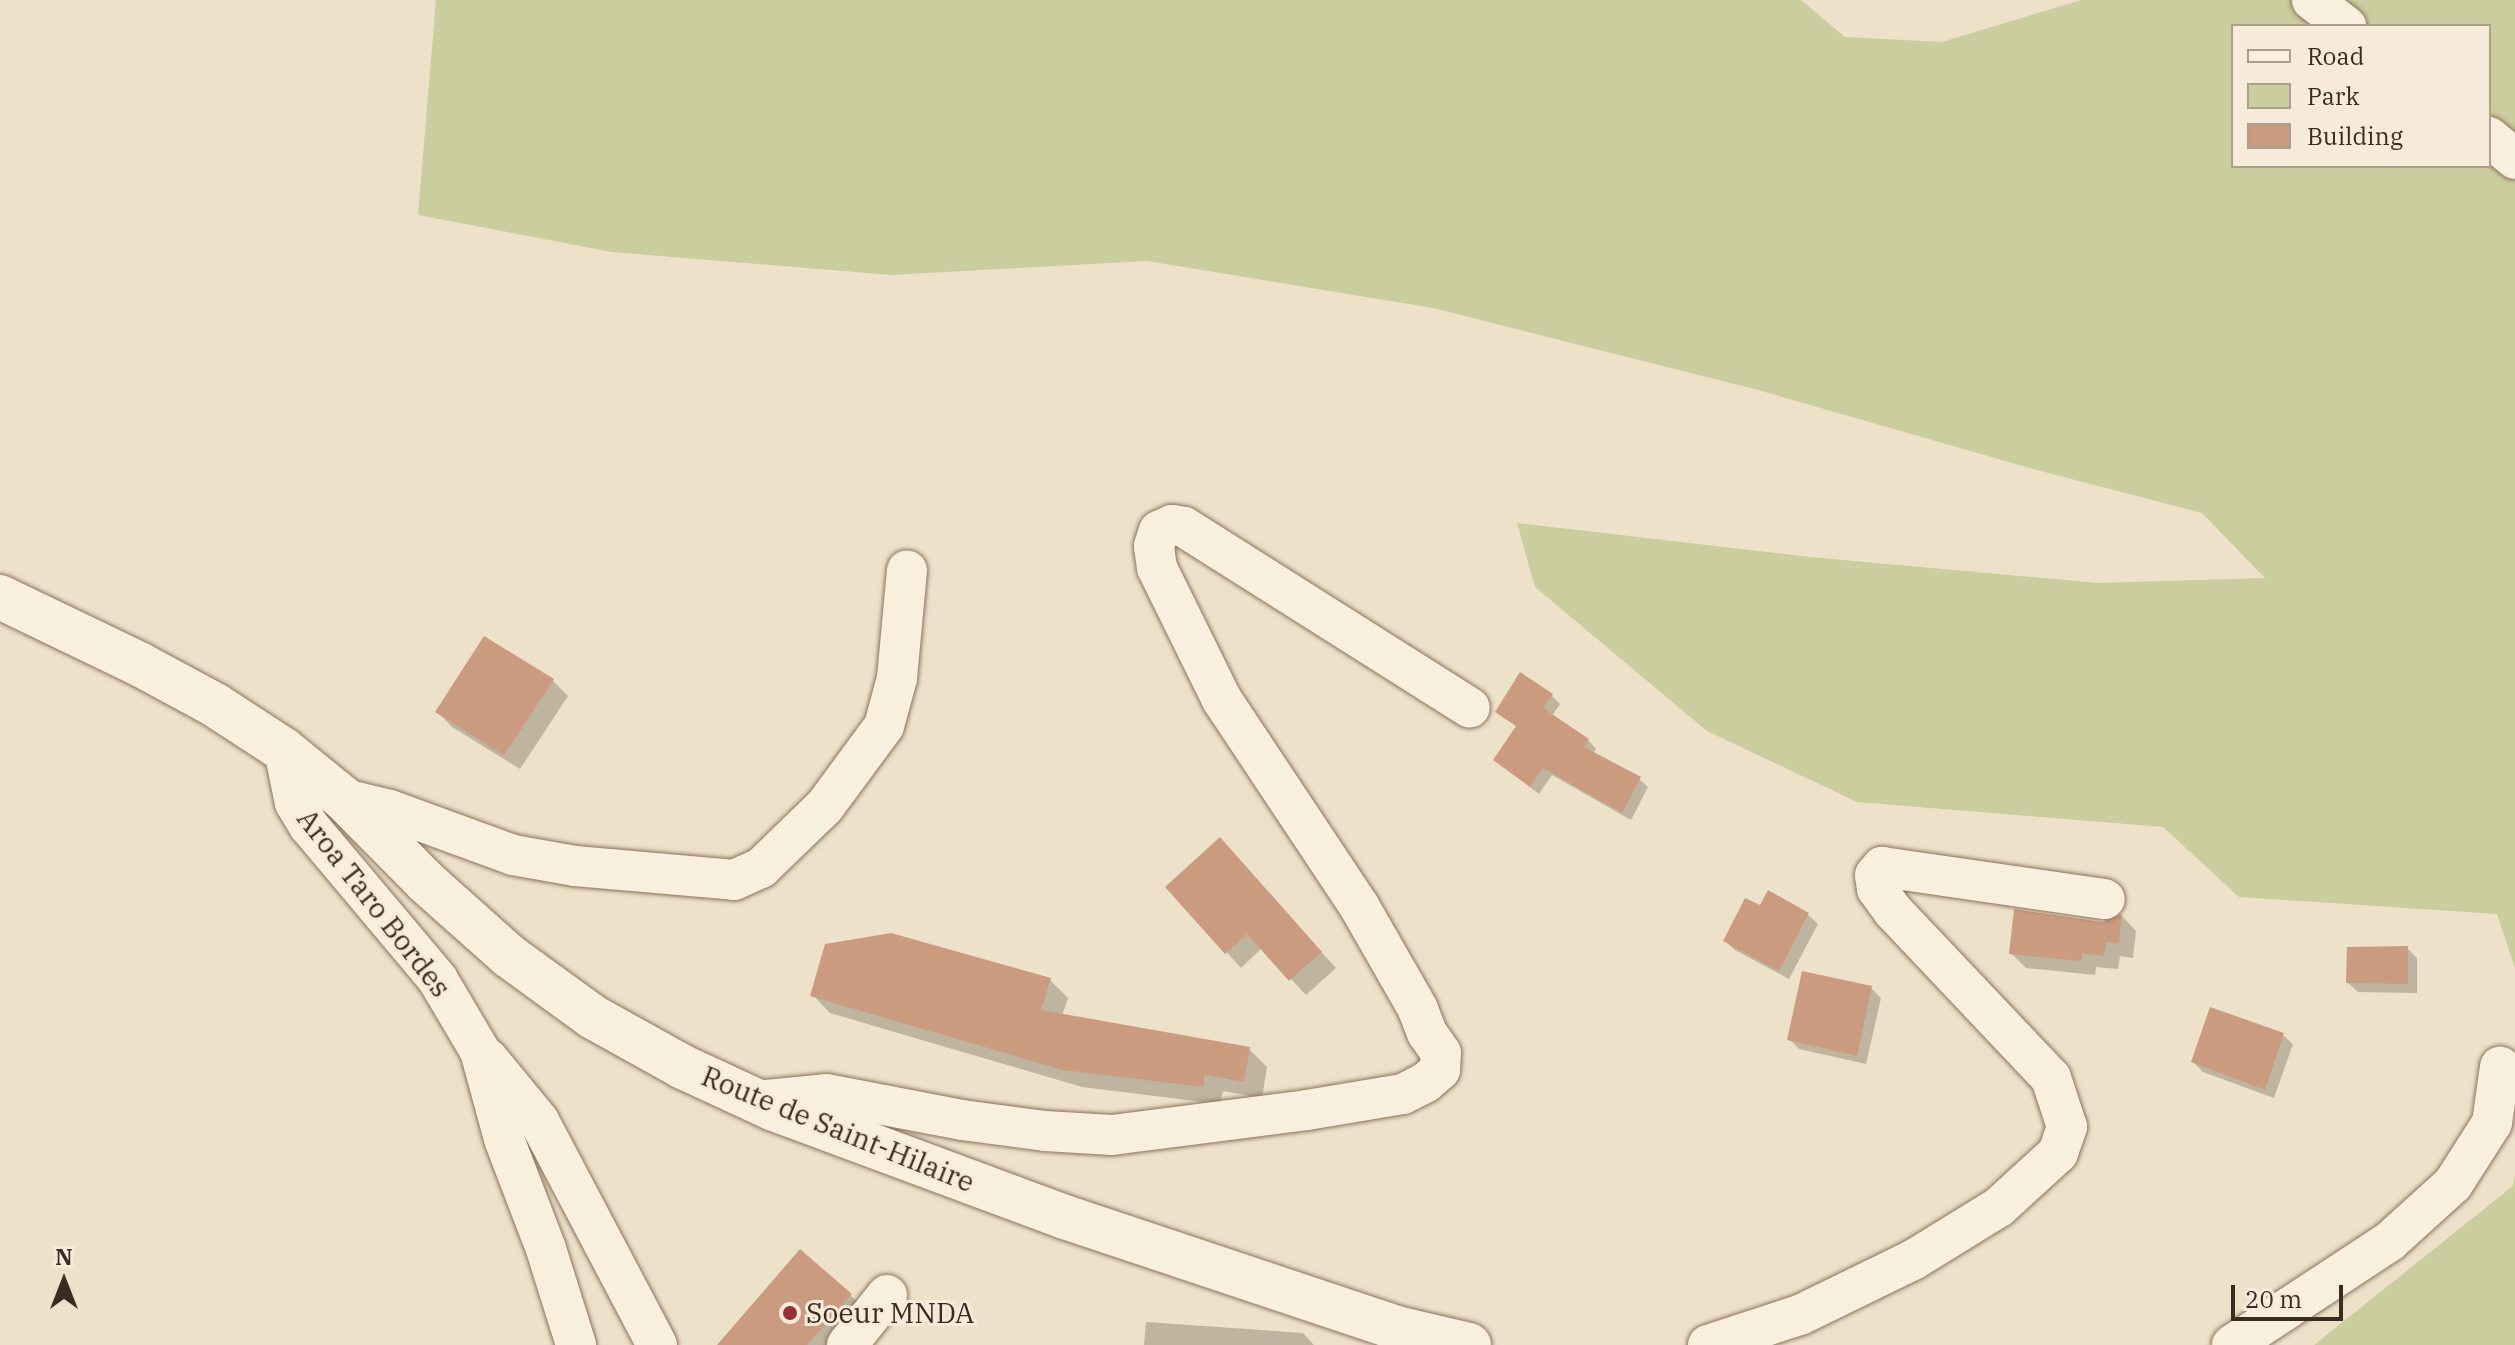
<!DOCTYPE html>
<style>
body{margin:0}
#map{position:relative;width:2515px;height:1345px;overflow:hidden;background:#eee1c9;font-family:"IBM Plex Serif",serif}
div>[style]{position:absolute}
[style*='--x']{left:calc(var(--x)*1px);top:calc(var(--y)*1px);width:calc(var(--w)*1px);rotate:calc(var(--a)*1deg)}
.green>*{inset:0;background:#cacd9d}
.shadow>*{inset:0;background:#0003}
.building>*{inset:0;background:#cb9b80}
.roads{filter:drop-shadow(0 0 2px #8a735e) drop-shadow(0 0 2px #8a735e)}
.minor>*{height:40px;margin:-20px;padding:0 20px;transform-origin:20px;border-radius:20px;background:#f9efdd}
.secondary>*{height:44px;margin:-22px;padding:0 22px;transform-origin:22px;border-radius:22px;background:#f9efdd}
.dots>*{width:22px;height:22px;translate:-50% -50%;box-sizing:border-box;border:4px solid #f6ebd9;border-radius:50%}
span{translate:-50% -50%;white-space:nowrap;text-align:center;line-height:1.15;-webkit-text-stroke:6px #f6ebd9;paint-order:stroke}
.street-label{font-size:28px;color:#3b2c21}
.poi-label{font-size:28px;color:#3b2c21}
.left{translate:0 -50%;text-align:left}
.legend{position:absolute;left:2231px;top:24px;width:260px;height:144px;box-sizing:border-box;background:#f6ebd9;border:2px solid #ab9f8f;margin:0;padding:10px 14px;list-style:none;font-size:24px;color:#3b2c21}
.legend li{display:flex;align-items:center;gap:16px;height:40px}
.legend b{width:40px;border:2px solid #ab9f8f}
.north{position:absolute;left:24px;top:1241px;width:80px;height:80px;-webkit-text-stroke:6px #f6ebd9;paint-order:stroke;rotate:0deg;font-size:22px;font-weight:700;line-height:32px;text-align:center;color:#3b2c21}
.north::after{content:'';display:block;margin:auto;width:28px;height:36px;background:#3b2c21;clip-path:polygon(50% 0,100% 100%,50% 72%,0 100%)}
.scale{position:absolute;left:2231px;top:1285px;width:112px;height:36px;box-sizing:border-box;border:4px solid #3b2c21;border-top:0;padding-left:10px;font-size:24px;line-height:28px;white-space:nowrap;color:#3b2c21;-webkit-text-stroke:6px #f6ebd9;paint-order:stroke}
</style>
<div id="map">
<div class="green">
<div style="clip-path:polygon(evenodd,436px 0,1801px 0,1845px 37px,1942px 42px,2081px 0,2515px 0,2515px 968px,2497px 914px,2239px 897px,2163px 827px,1857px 802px,1707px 731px,1535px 587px,1517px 523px,1810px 557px,2098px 583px,2265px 578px,2202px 513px,2033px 469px,1758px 390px,1433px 308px,1147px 261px,891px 275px,612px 252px,418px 215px,436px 0,2233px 26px,2489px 26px,2489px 166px,2233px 166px,2233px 26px)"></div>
<div style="clip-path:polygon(2515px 1174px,2515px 1345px,2314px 1345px,2513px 1186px)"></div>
</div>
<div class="shadow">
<div style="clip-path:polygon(485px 638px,553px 681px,568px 696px,520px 769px,452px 727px,438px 712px)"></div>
<div style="clip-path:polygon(1551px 695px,1560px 704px,1552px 716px,1588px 740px,1596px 749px,1593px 754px,1639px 779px,1648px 787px,1631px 820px,1552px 775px,1539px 794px,1505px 768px,1517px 727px,1497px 711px)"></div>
<div style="clip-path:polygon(1234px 855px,1336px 968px,1306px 995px,1262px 948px,1241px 968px,1167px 887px)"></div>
<div style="clip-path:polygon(1760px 908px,1808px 915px,1818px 924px,1789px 979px,1735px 950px,1725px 941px)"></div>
<div style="clip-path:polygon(2122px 916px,2136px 931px,2133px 958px,2120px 956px,2118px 969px,2096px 967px,2095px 975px,2026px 968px,2011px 953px)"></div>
<div style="clip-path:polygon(2407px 948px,2417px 958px,2417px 993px,2358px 992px,2348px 983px)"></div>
<div style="clip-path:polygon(1050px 980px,1068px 998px,1062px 1016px,1249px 1049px,1267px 1067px,1262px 1098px,1223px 1091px,1220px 1104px,1082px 1087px,830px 1013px,813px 995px)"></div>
<div style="clip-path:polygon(1871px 988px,1881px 998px,1866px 1064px,1799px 1049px,1790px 1040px)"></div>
<div style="clip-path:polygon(2283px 1035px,2293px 1044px,2274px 1098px,2203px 1072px,2193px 1062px)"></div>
<div style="clip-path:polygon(850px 1295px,865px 1310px,834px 1345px,742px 1345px)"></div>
<div style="clip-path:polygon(1146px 1322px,1303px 1333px,1314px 1345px,1144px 1345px)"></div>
</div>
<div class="building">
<div style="clip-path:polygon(484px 636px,554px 679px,504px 755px,435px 712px)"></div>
<div style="clip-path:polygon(1520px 672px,1553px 694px,1543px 708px,1589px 739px,1584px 747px,1641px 777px,1622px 813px,1543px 768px,1530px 787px,1493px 760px,1516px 726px,1495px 712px)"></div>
<div style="clip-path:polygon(1220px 837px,1322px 952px,1289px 981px,1247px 934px,1225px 954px,1165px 887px)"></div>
<div style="clip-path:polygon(1768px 890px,1809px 913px,1779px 971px,1723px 941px,1745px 898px,1760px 905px)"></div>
<div style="clip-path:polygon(2014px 909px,2102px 922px,2122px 914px,2119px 944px,2106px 942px,2104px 956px,2082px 953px,2081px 961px,2009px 954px)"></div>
<div style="clip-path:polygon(891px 933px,1051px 978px,1041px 1010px,1250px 1047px,1244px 1082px,1205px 1075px,1203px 1087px,1063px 1070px,810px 996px,825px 944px)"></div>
<div style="clip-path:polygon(2408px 946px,2408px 984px,2346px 983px,2347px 947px)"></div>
<div style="clip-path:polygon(1802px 971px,1872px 986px,1857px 1056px,1787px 1040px)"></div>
<div style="clip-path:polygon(2210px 1007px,2284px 1033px,2265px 1090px,2191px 1062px)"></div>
<div style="clip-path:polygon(800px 1249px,852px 1294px,807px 1345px,717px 1345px)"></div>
</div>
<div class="roads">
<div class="minor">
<div style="--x:2312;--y:0;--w:43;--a:37.4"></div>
<div style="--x:2489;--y:137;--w:34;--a:40"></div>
<div style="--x:284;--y:750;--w:54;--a:78.3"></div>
<div style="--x:295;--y:803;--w:27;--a:59"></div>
<div style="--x:309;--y:826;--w:201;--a:50"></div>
<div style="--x:438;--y:980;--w:82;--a:59.4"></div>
<div style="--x:480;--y:1051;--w:91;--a:74.7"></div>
<div style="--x:504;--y:1139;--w:118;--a:69.1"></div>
<div style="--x:546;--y:1249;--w:101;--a:72.6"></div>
<div style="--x:344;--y:799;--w:47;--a:13.4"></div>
<div style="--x:390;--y:810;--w:131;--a:20.1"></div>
<div style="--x:513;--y:855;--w:63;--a:10.1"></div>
<div style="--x:575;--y:866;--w:160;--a:5"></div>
<div style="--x:734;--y:880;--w:30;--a:-24"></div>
<div style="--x:761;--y:868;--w:89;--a:-44.1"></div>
<div style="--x:825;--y:806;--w:99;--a:-53.6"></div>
<div style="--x:884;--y:726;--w:50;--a:-74.8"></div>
<div style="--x:897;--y:678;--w:108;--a:-84.7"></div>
<div style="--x:488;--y:1059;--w:80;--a:50.6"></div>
<div style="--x:539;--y:1121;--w:253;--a:62.2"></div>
<div style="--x:756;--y:1101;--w:70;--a:-5.7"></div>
<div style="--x:826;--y:1094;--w:138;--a:10.8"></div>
<div style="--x:962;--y:1120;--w:84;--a:7.5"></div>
<div style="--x:1045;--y:1131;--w:67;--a:3.4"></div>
<div style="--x:1112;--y:1135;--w:197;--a:-7.3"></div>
<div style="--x:1307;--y:1110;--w:97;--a:-9.5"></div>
<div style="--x:1403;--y:1094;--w:25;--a:-27"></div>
<div style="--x:1425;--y:1083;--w:20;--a:-41"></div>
<div style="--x:1440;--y:1070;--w:17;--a:-87"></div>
<div style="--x:1441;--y:1053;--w:24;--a:-125"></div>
<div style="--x:1427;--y:1033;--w:26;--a:-111"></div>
<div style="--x:1418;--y:1009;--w:119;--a:-119.8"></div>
<div style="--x:1359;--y:906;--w:247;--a:-123.6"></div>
<div style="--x:1222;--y:700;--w:147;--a:-116.2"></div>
<div style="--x:1157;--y:568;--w:22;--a:-98"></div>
<div style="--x:1154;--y:546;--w:16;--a:-72"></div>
<div style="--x:1159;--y:531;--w:14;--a:-25"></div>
<div style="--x:1172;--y:525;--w:12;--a:9"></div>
<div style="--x:1184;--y:527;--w:338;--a:32.3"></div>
<div style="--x:847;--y:1345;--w:64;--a:-51.3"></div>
<div style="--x:1708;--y:1345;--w:97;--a:-18.1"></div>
<div style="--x:1800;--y:1315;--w:126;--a:-26"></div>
<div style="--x:1913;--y:1260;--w:101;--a:-31.6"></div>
<div style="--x:1999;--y:1207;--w:80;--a:-42.5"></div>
<div style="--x:2058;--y:1153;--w:28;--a:-71"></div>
<div style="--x:2067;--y:1127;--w:52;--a:-108.1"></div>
<div style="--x:2051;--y:1078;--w:230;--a:-133.4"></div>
<div style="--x:1893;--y:911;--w:27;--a:-126"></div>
<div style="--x:1877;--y:889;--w:14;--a:-98"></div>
<div style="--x:1875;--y:875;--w:11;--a:-49"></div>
<div style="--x:1882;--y:867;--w:225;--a:8.2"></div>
<div style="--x:2232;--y:1345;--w:188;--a:-33.3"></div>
<div style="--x:2389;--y:1242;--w:86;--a:-42.2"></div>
<div style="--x:2453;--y:1184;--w:72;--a:-57.4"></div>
<div style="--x:2492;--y:1123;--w:57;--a:-81.9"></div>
</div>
<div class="secondary">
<div style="--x:0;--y:597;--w:157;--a:25.7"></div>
<div style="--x:141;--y:665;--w:84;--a:28.4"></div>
<div style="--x:215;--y:705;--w:82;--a:33.1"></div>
<div style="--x:284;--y:750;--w:77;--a:39.2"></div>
<div style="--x:344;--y:799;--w:117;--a:45.3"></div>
<div style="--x:426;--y:882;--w:111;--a:41.7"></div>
<div style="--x:509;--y:956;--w:104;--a:36"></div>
<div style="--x:593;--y:1017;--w:103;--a:29.1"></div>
<div style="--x:683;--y:1067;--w:100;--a:24.8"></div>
<div style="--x:774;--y:1109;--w:310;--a:20.4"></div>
<div style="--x:1065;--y:1217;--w:349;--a:18.5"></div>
<div style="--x:1396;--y:1328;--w:75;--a:13.1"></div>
</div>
</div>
<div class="dots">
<div style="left:790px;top:1313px;background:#982f36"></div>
</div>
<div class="street-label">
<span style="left:374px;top:903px;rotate:52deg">Aroa Taro Bordes</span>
<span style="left:838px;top:1129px;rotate:22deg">Route de Saint-Hilaire</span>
</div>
<div class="poi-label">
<span class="left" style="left:806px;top:1313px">Soeur MNDA</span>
</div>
<ul class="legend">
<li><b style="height:10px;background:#f9efdd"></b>Road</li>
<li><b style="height:22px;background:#cacd9d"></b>Park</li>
<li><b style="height:22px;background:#cb9b80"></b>Building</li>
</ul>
<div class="north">N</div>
<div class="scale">20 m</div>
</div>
